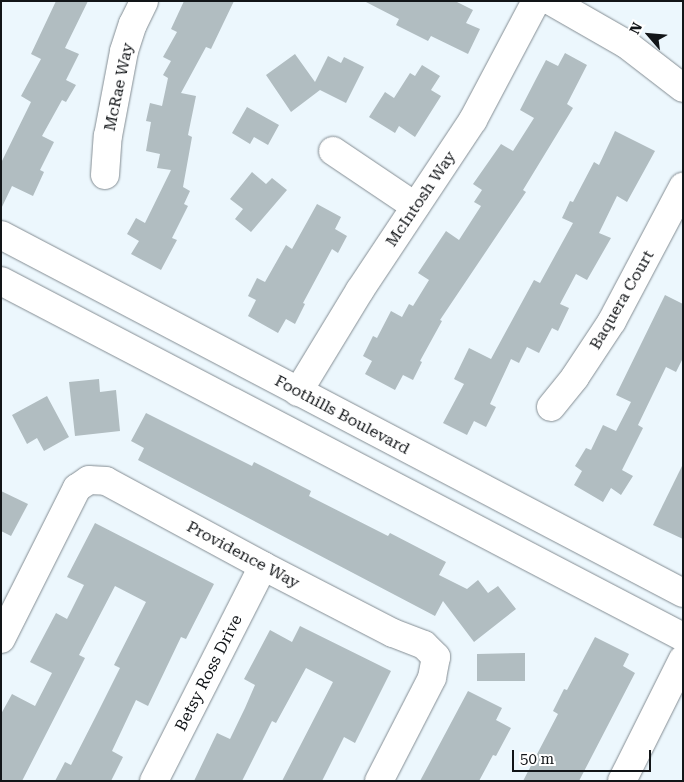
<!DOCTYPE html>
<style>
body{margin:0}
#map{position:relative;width:684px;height:782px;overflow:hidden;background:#ecf7fd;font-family:"Roboto Serif",serif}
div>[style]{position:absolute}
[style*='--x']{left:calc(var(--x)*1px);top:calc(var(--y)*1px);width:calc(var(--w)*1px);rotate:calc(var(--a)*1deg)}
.building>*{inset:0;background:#b1bdc1}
.roads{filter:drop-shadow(0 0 1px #848d93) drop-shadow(0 0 1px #848d93)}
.minor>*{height:28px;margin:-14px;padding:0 14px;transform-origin:14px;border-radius:14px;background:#fff}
.major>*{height:28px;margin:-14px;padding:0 14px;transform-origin:14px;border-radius:14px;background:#fff}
span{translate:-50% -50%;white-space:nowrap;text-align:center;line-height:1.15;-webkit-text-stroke:5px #fff;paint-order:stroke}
.street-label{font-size:16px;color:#121518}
.frame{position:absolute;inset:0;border:2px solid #121518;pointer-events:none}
.north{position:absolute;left:624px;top:10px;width:50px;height:50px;-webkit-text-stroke:4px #fff;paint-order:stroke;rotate:297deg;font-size:14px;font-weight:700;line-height:20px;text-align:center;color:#121518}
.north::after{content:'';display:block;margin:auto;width:18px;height:22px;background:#121518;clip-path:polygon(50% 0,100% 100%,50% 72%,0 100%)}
.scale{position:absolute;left:512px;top:750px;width:139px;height:22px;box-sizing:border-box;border:2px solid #121518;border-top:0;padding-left:6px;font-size:15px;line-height:18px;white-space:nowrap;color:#121518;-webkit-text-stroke:4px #fff;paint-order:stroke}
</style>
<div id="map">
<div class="building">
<div style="clip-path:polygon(56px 1px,88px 1px,65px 48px,79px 54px,66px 80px,76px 85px,66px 102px,62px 100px,42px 136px,54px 142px,40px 170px,44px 172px,33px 196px,12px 186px,1px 209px,1px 163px,31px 102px,21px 96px,41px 59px,31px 54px)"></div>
<div style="clip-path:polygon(184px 1px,234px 1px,211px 49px,206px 47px,181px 93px,196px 96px,188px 135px,192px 137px,183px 187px,190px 191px,184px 204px,188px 206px,172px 238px,177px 240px,161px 270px,131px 254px,139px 241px,127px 234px,136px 218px,145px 223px,171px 170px,157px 168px,160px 154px,146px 151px,151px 122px,146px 121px,150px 103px,162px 106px,168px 78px,163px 75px,171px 61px,163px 57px,177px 32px,171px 29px)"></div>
<div style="clip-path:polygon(364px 1px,455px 1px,473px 10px,466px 23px,480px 29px,468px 54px,431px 36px,428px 41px,396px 25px,399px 19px)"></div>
<div style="clip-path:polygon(565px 53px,587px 65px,567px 104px,573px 108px,523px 190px,526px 192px,440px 320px,442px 321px,420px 361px,422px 362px,413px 380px,403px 375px,395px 390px,365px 374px,372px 361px,363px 356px,373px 336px,377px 338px,391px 311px,402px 317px,409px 304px,413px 306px,429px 280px,418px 273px,446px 231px,459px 240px,481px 206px,474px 202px,482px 190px,473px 184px,501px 144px,513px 151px,534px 118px,520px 110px,536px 79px,546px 60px,558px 66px)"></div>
<div style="clip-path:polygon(295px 54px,315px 82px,328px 56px,341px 63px,344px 57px,364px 67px,346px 103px,320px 90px,291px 112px,266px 75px)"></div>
<div style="clip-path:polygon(422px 65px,440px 76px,431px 90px,441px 96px,415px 137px,399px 126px,395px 133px,369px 117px,385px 92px,394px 98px,410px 73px,415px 76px)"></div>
<div style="clip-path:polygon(247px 107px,279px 125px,268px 145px,254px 137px,250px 144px,232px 133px)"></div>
<div style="clip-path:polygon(615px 131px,655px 151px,627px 202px,617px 196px,599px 233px,611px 238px,587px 280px,576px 274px,560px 304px,569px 308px,558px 331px,552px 328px,539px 353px,527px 347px,519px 363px,511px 359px,490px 404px,496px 407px,486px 427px,474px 421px,467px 435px,443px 423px,464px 384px,454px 379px,469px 348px,491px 359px,534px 280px,540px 283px,573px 223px,562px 218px,570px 201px,573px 202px,594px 162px,599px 165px)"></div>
<div style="clip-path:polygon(252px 172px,266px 184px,272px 178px,287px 190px,251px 232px,235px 219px,243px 209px,230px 199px)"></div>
<div style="clip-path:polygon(317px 204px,341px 217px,335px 229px,347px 236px,338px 253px,332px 249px,303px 303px,305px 304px,295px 324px,286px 319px,278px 333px,248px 316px,256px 300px,248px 296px,257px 278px,265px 282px,286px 245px,292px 249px)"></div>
<div style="clip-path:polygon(665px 295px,683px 304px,683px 358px,676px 372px,666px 367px,638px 425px,643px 428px,622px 470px,633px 476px,621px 495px,611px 488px,603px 502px,574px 485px,582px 471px,575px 466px,586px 448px,591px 450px,603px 425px,616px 431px,631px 402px,616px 395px)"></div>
<div style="clip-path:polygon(99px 379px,100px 392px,116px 390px,120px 431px,75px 436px,69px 382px)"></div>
<div style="clip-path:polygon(47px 396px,69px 437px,44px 451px,37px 438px,27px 444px,12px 415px)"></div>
<div style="clip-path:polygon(146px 413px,252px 466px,254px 462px,311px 491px,309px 496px,388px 536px,390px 533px,446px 562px,439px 575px,467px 589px,478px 580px,488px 593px,498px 586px,516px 609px,474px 642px,443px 601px,435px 616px,138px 460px,144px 448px,131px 441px)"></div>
<div style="clip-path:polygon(683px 464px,683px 539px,653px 525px)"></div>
<div style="clip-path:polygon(1px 491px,28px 504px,11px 536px,1px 531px)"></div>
<div style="clip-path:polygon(95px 523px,214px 584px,186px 639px,181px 637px,148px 706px,136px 700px,112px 751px,123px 757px,111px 781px,55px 781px,65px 762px,71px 765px,97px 714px,120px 668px,114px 665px,146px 602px,115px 586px,79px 655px,85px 658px,22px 781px,1px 781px,1px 714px,12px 694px,35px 706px,52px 673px,30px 662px,56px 613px,67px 619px,84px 585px,67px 577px)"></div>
<div style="clip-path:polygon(300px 626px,391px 671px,355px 743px,344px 737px,322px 781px,282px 781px,333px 682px,306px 668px,276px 723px,272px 721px,242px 781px,194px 781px,217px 733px,230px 739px,245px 708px,255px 685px,244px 679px,270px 630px,292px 642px)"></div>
<div style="clip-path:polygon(595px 637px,629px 654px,623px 666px,635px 673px,579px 781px,523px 781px,558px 714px,553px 711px,564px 689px,567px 690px)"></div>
<div style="clip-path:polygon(525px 653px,525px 681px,477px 681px,477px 654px)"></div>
<div style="clip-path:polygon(468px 691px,502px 708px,496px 720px,511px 728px,496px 756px,493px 755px,479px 781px,420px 781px)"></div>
</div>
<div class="roads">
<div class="minor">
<div style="--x:551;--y:1;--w:86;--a:29.8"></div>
<div style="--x:626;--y:44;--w:72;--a:37.7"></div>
<div style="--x:333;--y:151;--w:99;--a:33.9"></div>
<div style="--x:105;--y:175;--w:39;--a:-86"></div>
<div style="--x:108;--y:136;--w:86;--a:-79.3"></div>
<div style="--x:124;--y:51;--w:28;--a:-72"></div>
<div style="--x:133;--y:24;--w:25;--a:-64"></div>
<div style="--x:298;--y:392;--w:119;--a:-58.7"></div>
<div style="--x:360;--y:290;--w:204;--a:-56.4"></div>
<div style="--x:473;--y:120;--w:135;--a:-62.1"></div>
<div style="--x:551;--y:407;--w:38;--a:-51"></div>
<div style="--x:575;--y:377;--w:67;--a:-56.5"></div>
<div style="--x:612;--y:321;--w:152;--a:-62.1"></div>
<div style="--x:1;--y:639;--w:169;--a:-63.3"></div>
<div style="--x:77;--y:488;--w:14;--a:-34"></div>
<div style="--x:89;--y:480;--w:17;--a:3"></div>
<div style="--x:106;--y:481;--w:179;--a:28.4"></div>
<div style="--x:263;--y:566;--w:146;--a:27.3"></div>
<div style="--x:393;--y:633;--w:33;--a:21"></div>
<div style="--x:424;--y:645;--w:17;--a:45"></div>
<div style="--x:436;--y:657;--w:21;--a:101"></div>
<div style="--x:432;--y:678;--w:116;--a:117.2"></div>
<div style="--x:154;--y:781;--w:241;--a:-63.1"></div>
<div style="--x:622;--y:781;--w:136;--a:-63.4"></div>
</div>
<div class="major">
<div style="--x:1;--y:235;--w:770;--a:27.7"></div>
<div style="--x:1;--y:281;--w:769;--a:27.56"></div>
</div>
</div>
<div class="street-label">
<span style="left:119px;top:87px;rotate:-78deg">McRae Way</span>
<span style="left:421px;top:199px;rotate:-56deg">McIntosh Way</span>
<span style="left:622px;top:300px;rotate:-60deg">Baquera Court</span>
<span style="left:342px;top:415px;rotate:28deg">Foothills Boulevard</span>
<span style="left:243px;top:555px;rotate:28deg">Providence Way</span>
<span style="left:209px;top:673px;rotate:-63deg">Betsy Ross Drive</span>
</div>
<div class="frame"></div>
<div class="north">N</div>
<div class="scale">50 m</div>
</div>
